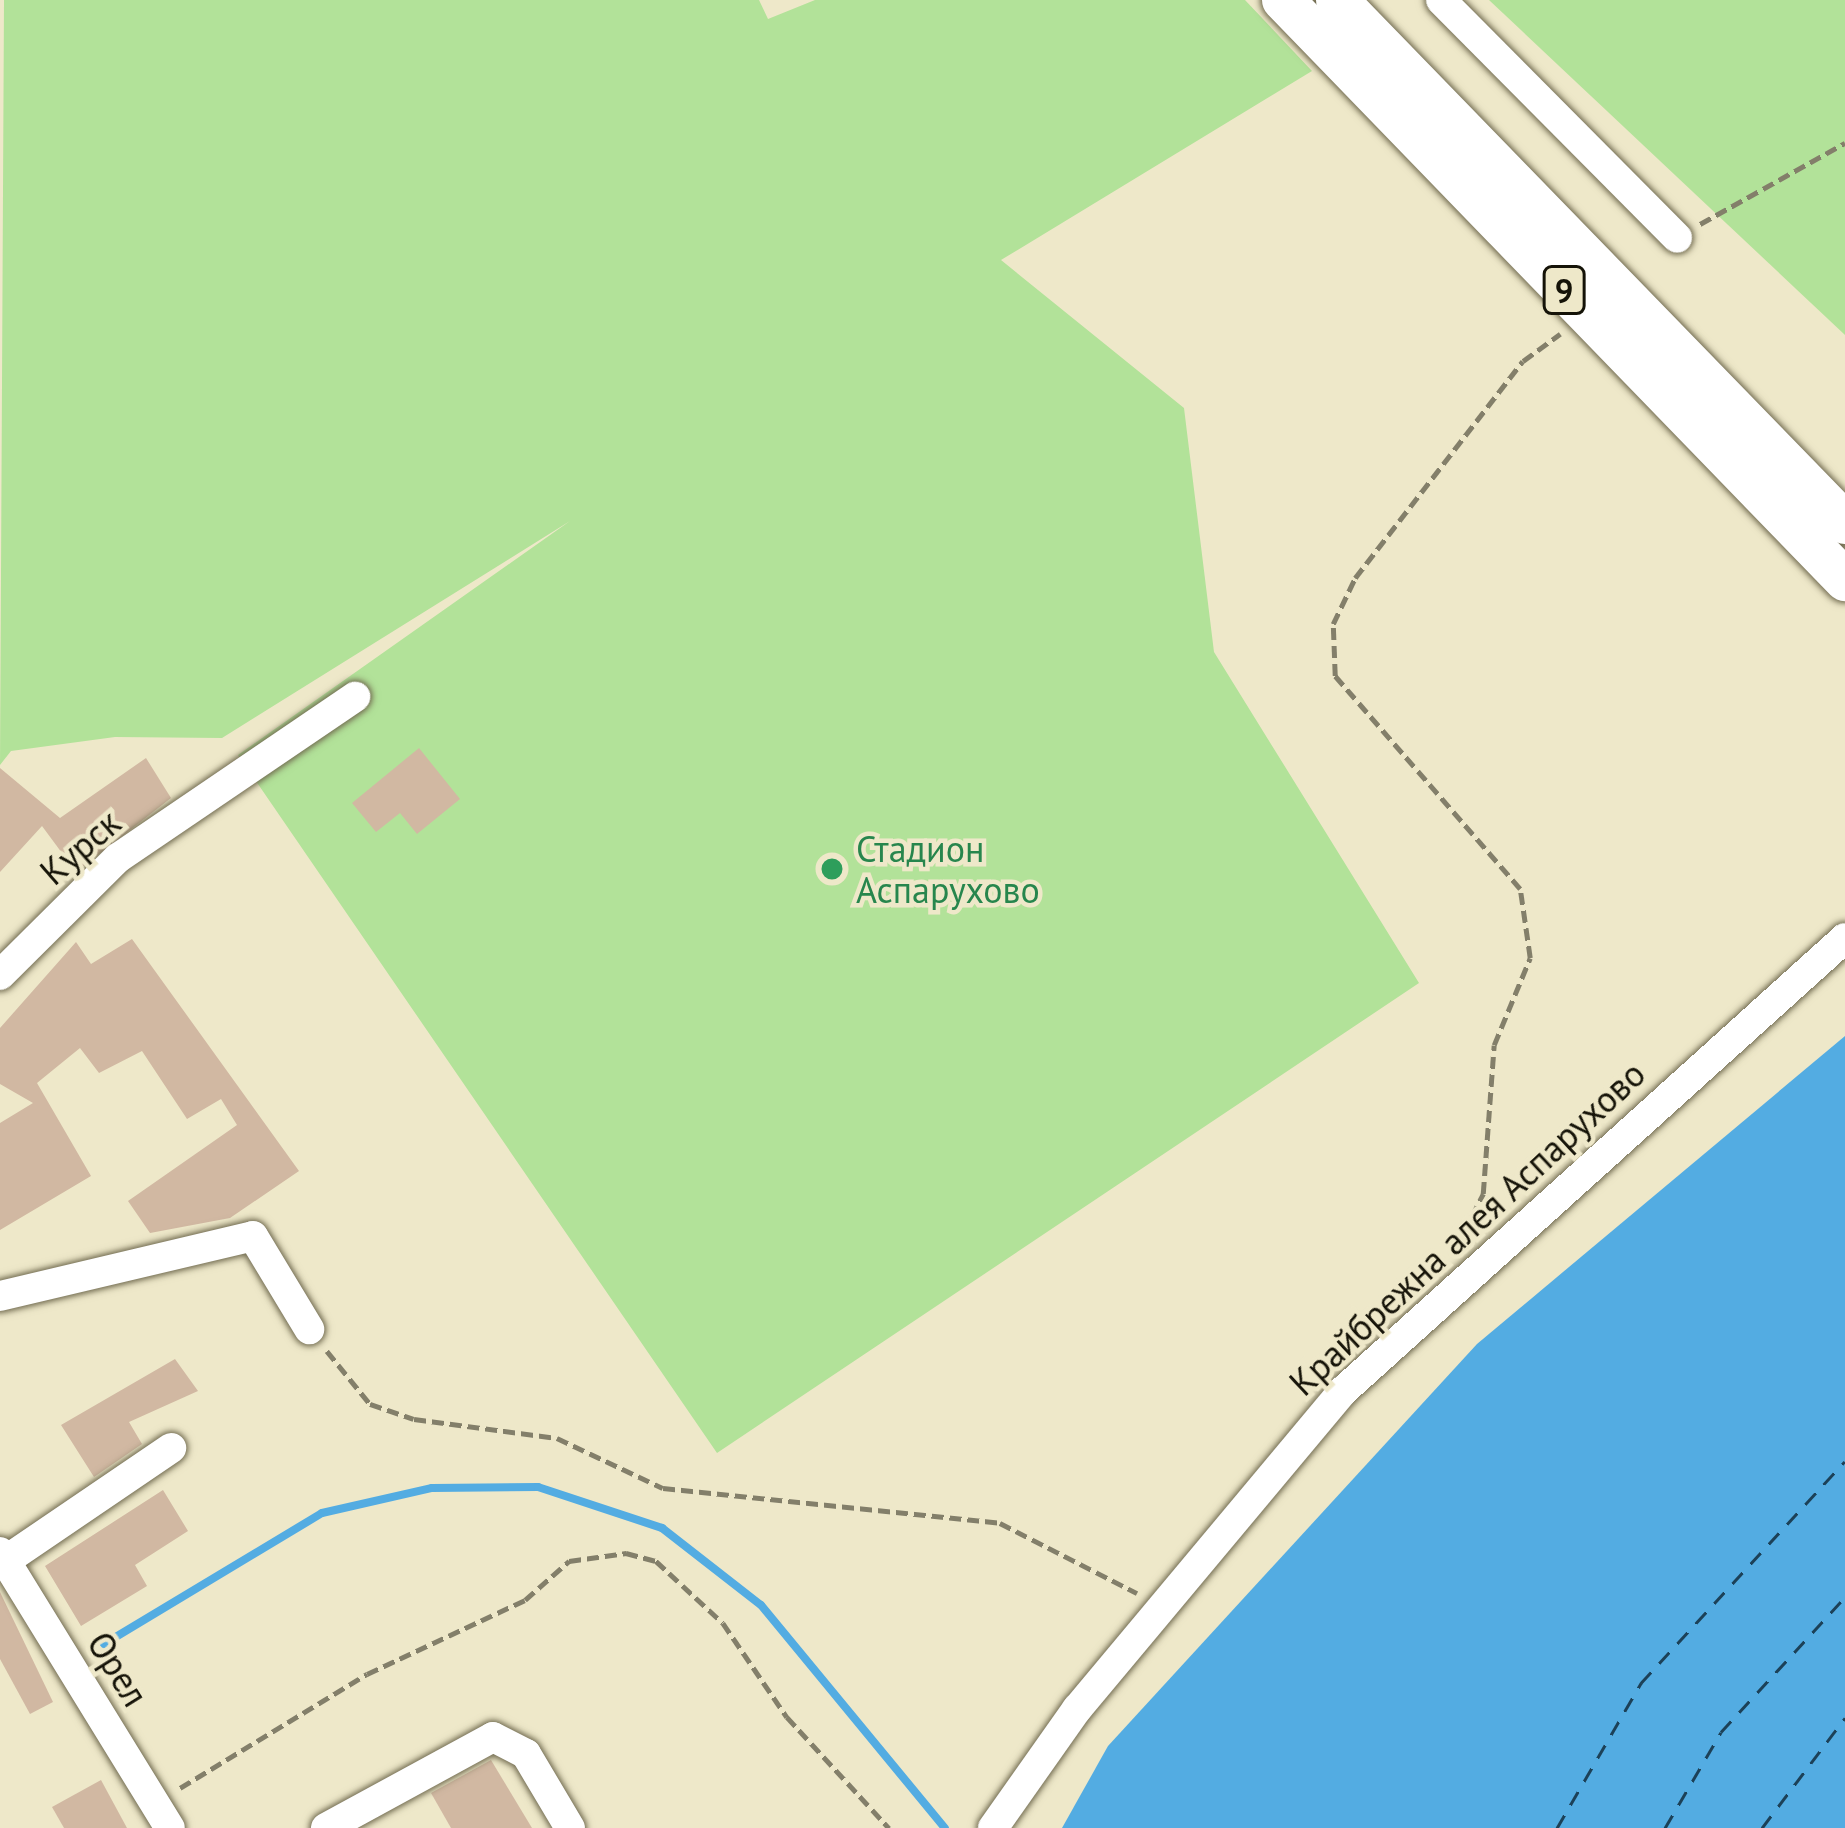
<!DOCTYPE html>
<meta charset="utf-8">
<style>
body{margin:0}
#map{position:relative;width:1845px;height:1828px;overflow:hidden;background:#eee8c9;font-family:"PT Sans",sans-serif}
div>[style]{position:absolute}
[style*='--x']{left:calc(var(--x)*1px);top:calc(var(--y)*1px);width:calc(var(--w)*1px);rotate:calc(var(--a)*1deg)}
.green>*{inset:0;background:#b2e299}
.water>*{inset:0;background:#53ace2}
.stream>*{height:8px;margin:-4px;padding:0 4px;transform-origin:4px;border-radius:4px;background:#53ace2}
.ferry>*{height:3px;margin-top:-1.5px;transform-origin:0;background:repeating-linear-gradient(90deg,#1c4158 0 15px,transparent 0 27px)}
.building>*{inset:0;background:#d1b8a2}
.path>*{height:4.5px;margin-top:-2.25px;transform-origin:0;background:repeating-linear-gradient(90deg,#837f6a 0 12px,transparent 0 18px)}
.roads{filter:drop-shadow(0 0 3px #726c51) drop-shadow(0 0 3px #726c51)}
.minor>*{height:30px;margin:-15px;padding:0 15px;transform-origin:15px;border-radius:15px;background:#fff}
.bridges{filter:drop-shadow(0 0 3px #726c51) drop-shadow(0 0 3px #726c51)}
.highway-bridge>*{height:42px;margin:-21px;padding:0 21px;transform-origin:21px;border-radius:21px;background:#fff}
.dots>*{width:33px;height:33px;translate:-50% -50%;box-sizing:border-box;border:6px solid #eee8c9;border-radius:50%}
span{translate:-50% -50%;white-space:nowrap;text-align:center;line-height:1.15;-webkit-text-stroke:9px #eee8c9;paint-order:stroke}
.shield-label span{padding:3px 9px;background:#eee8c9;border:3px solid;border-radius:9px;-webkit-text-stroke-width:0}
.shield-label{font-size:33px;color:#151308;font-weight:700}
.street-label{font-size:36px;color:#151308}
.leisure-label{font-size:36px;color:#27864d}
.left{translate:0 -50%;text-align:left}
</style>
<div id="map">
<div class="green">
<div style="clip-path:polygon(4px 0,759px 0,768px 19px,815px 0,1245px 0,1312px 71px,1001px 260px,1184px 408px,1214px 652px,1419px 983px,717px 1453px,238px 755px,570px 521px,222px 738px,115px 737px,11px 751px,0 765px)"></div>
<div style="clip-path:polygon(1489px 0,1845px 0,1845px 335px)"></div>
</div>
<div class="water">
<div style="clip-path:polygon(1845px 1036px,1845px 1828px,1062px 1828px,1108px 1746px,1477px 1344px)"></div>
</div>
<div class="stream">
<div style="--x:104;--y:1644;--w:254;--a:-31"></div>
<div style="--x:322;--y:1513;--w:113;--a:-12.8"></div>
<div style="--x:432;--y:1488;--w:106;--a:-0.5"></div>
<div style="--x:538;--y:1487;--w:131;--a:18.3"></div>
<div style="--x:662;--y:1528;--w:125;--a:37.9"></div>
<div style="--x:761;--y:1605;--w:289;--a:50.5"></div>
</div>
<div class="ferry">
<div style="--x:1557;--y:1828;--w:168;--a:-59.9"></div>
<div style="--x:1641;--y:1683;--w:301;--a:-47.4"></div>
<div style="--x:1665;--y:1828;--w:111;--a:-59.7"></div>
<div style="--x:1721;--y:1732;--w:183;--a:-47.4"></div>
<div style="--x:1762;--y:1828;--w:138;--a:-53"></div>
</div>
<div class="building">
<div style="clip-path:polygon(419px 748px,460px 799px,417px 834px,400px 813px,376px 832px,352px 803px)"></div>
<div style="clip-path:polygon(146px 758px,171px 798px,76px 872px,42px 826px,0 872px,0 768px,60px 818px)"></div>
<div style="clip-path:polygon(132px 939px,299px 1171px,230px 1218px,150px 1233px,128px 1201px,237px 1125px,221px 1099px,187px 1119px,142px 1051px,99px 1073px,80px 1048px,37px 1083px,91px 1176px,0 1230px,0 1123px,33px 1103px,0 1084px,0 1028px,76px 942px,91px 964px)"></div>
<div style="clip-path:polygon(175px 1359px,198px 1391px,129px 1422px,142px 1444px,94px 1477px,61px 1425px)"></div>
<div style="clip-path:polygon(163px 1490px,188px 1531px,135px 1565px,147px 1586px,81px 1626px,45px 1566px)"></div>
<div style="clip-path:polygon(0 1592px,53px 1702px,30px 1714px,0 1659px)"></div>
<div style="clip-path:polygon(491px 1760px,532px 1828px,451px 1828px,431px 1793px)"></div>
<div style="clip-path:polygon(101px 1780px,127px 1828px,64px 1828px,52px 1807px)"></div>
</div>
<div class="path">
<div style="--x:1700;--y:224;--w:166;--a:-29.2"></div>
<div style="--x:1455;--y:1249;--w:62;--a:-63"></div>
<div style="--x:1483;--y:1194;--w:149;--a:-85.8"></div>
<div style="--x:1494;--y:1045;--w:94;--a:-67.5"></div>
<div style="--x:1530;--y:958;--w:70;--a:-98.2"></div>
<div style="--x:1520;--y:889;--w:282;--a:-131"></div>
<div style="--x:1335;--y:676;--w:52;--a:-92.2"></div>
<div style="--x:1333;--y:624;--w:51;--a:-64.4"></div>
<div style="--x:1355;--y:578;--w:274;--a:-52.3"></div>
<div style="--x:1523;--y:361;--w:46;--a:-36.1"></div>
<div style="--x:327;--y:1351;--w:68;--a:50.9"></div>
<div style="--x:370;--y:1404;--w:46;--a:18.8"></div>
<div style="--x:414;--y:1419;--w:144;--a:7.6"></div>
<div style="--x:557;--y:1438;--w:117;--a:25.3"></div>
<div style="--x:663;--y:1488;--w:339;--a:5.9"></div>
<div style="--x:1000;--y:1523;--w:154;--a:27.1"></div>
<div style="--x:180;--y:1788;--w:219;--a:-31.4"></div>
<div style="--x:367;--y:1674;--w:174;--a:-25.1"></div>
<div style="--x:525;--y:1600;--w:59;--a:-41.6"></div>
<div style="--x:569;--y:1561;--w:58;--a:-8"></div>
<div style="--x:626;--y:1553;--w:31;--a:15"></div>
<div style="--x:656;--y:1561;--w:91;--a:42.8"></div>
<div style="--x:723;--y:1623;--w:114;--a:55.8"></div>
<div style="--x:787;--y:1717;--w:151;--a:47.4"></div>
</div>
<div class="roads">
<div class="minor">
<div style="--x:1441;--y:0;--w:335;--a:45.2"></div>
<div style="--x:0;--y:975;--w:166;--a:-44.8"></div>
<div style="--x:118;--y:858;--w:287;--a:-34.2"></div>
<div style="--x:0;--y:1296;--w:260;--a:-13.3"></div>
<div style="--x:253;--y:1236;--w:109;--a:58.9"></div>
<div style="--x:0;--y:1552;--w:324;--a:58.4"></div>
<div style="--x:5;--y:1561;--w:201;--a:-34.2"></div>
<div style="--x:326;--y:1828;--w:190;--a:-28.6"></div>
<div style="--x:493;--y:1737;--w:37;--a:27"></div>
<div style="--x:526;--y:1754;--w:86;--a:59.3"></div>
<div style="--x:993;--y:1828;--w:146;--a:-54.8"></div>
<div style="--x:1077;--y:1709;--w:415;--a:-50.1"></div>
<div style="--x:1343;--y:1391;--w:676;--a:-42.06"></div>
</div>
</div>
<div class="bridges">
<div class="highway-bridge">
<div style="--x:1283;--y:0;--w:808;--a:45.9"></div>
<div style="--x:1337;--y:0;--w:729;--a:45.83"></div>
</div>
</div>
<div class="dots">
<div style="left:832px;top:869px;background:#2e9e5b"></div>
</div>
<div class="shield-label">
<span style="left:1564px;top:290px">9</span>
</div>
<div class="street-label">
<span style="left:80px;top:847px;rotate:-41deg">Курск</span>
<span style="left:1467px;top:1228px;rotate:-43deg">Крайбрежна алея Аспарухово</span>
<span style="left:118px;top:1669px;rotate:58deg">Орел</span>
</div>
<div class="leisure-label">
<span class="left" style="left:856px;top:869px">Стадион<br>Аспарухово</span>
</div>
</div>
